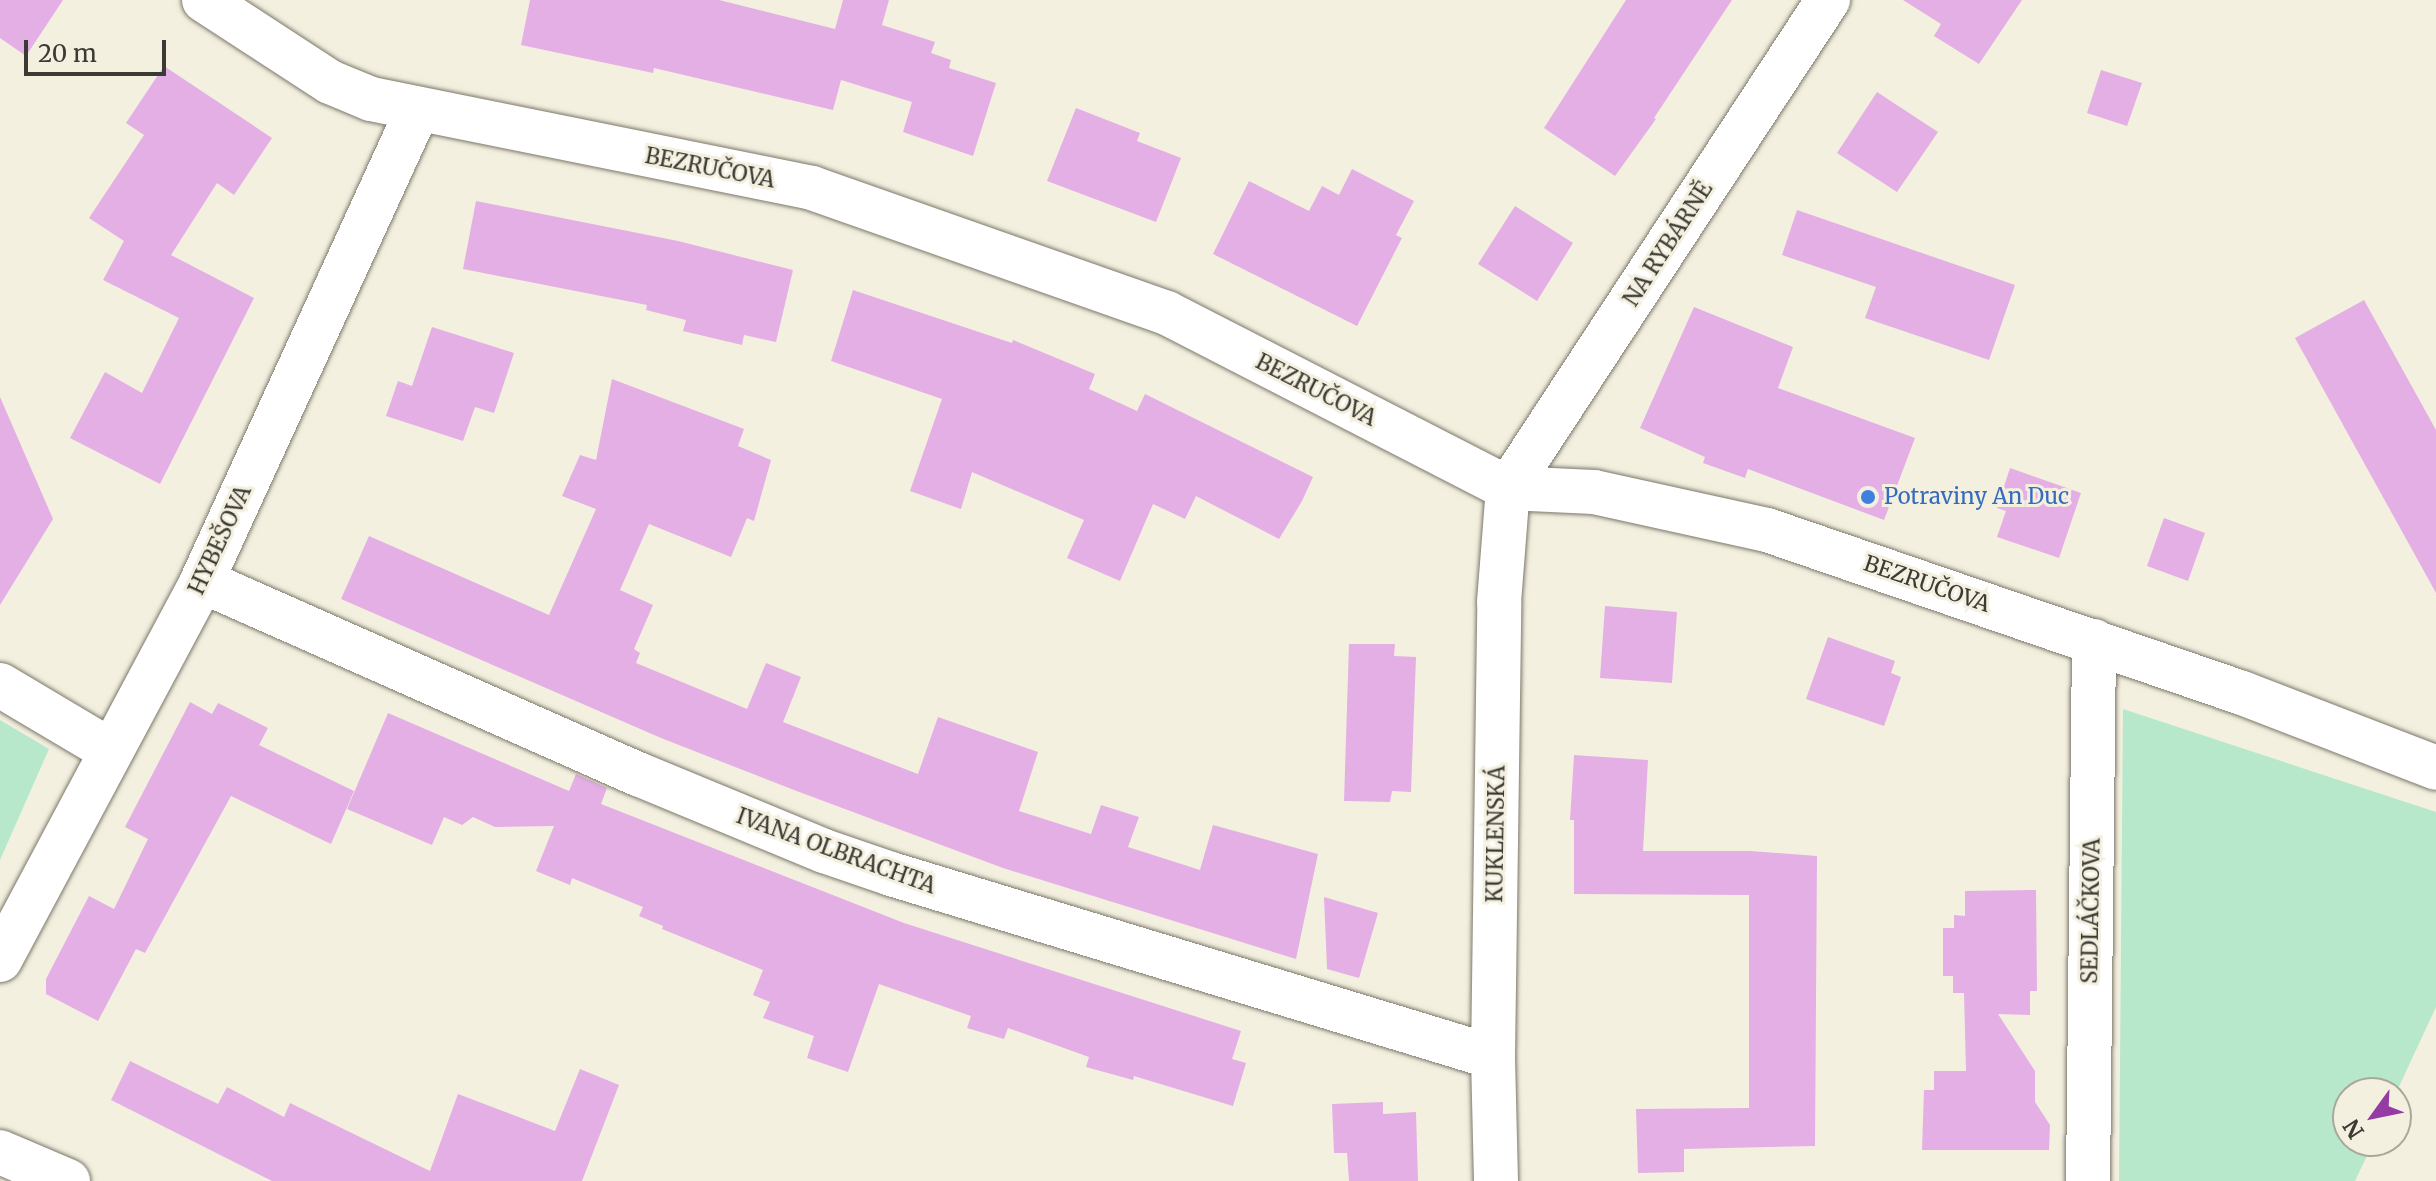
<!DOCTYPE html>
<meta charset="utf-8">
<style>
body{margin:0}
#map{position:relative;width:2436px;height:1181px;overflow:hidden;background:#f4f0e0;font-family:Merriweather,serif}
div>[style]{position:absolute}
[style*='--x']{left:calc(var(--x)*1px);top:calc(var(--y)*1px);width:calc(var(--w)*1px);rotate:calc(var(--a)*1deg)}
.green>*{inset:0;background:#b7e8cb}
.building>*{inset:0;background:#e3afe5}
.roads{filter:drop-shadow(0 0 2px #7c786a) drop-shadow(0 0 2px #7c786a)}
.minor>*{height:44px;margin:-22px;padding:0 22px;transform-origin:22px;border-radius:22px;background:#fff}
.dots>*{width:22px;height:22px;translate:-50% -50%;box-sizing:border-box;border:4px solid #f4f0e0;border-radius:50%}
span{translate:-50% -50%;white-space:nowrap;text-align:center;line-height:1.15;-webkit-text-stroke:6px #f4f0e0;paint-order:stroke}
.street-label{font-size:22px;color:#3c3a34}
.shop-label{font-size:22px;color:#366cbe}
.left{translate:0 -50%;text-align:left}
.north{position:absolute;left:2332px;top:1077px;width:80px;height:80px;box-sizing:border-box;background:#f4f0e0;border:2px solid #aaa79b;border-radius:50%;rotate:237deg;font-size:22px;font-weight:700;line-height:32px;text-align:center;color:#3c3a34}
.north::after{content:'';display:block;margin:auto;width:28px;height:36px;background:#953ba6;clip-path:polygon(50% 0,100% 100%,50% 72%,0 100%)}
.scale{position:absolute;left:24px;top:40px;width:142px;height:36px;box-sizing:border-box;border:4px solid #3c3a34;border-top:0;padding-left:10px;font-size:24px;line-height:28px;white-space:nowrap;color:#3c3a34;-webkit-text-stroke:6px #f4f0e0;paint-order:stroke}
</style>
<div id="map">
<div class="green">
<div style="clip-path:polygon(2123px 709px,2436px 812px,2436px 1007px,2396px 1093px,2348px 1093px,2348px 1141px,2374px 1141px,2355px 1181px,2119px 1181px)"></div>
<div style="clip-path:polygon(0 720px,49px 749px,0 860px)"></div>
</div>
<div class="building">
<div style="clip-path:polygon(0 0,63px 0,26px 56px,0 38px)"></div>
<div style="clip-path:polygon(530px 0,719px 0,835px 29px,843px 0,889px 0,882px 25px,935px 42px,931px 53px,951px 60px,949px 68px,996px 83px,973px 156px,903px 132px,912px 102px,841px 80px,833px 110px,654px 68px,653px 73px,521px 45px)"></div>
<div style="clip-path:polygon(1626px 0,1732px 0,1654px 118px,1656px 119px,1615px 176px,1544px 128px)"></div>
<div style="clip-path:polygon(1903px 0,2022px 0,1979px 64px,1934px 36px,1941px 24px)"></div>
<div style="clip-path:polygon(164px 66px,272px 138px,234px 195px,217px 183px,171px 255px,254px 298px,160px 484px,70px 438px,105px 372px,142px 393px,179px 318px,103px 280px,124px 241px,89px 218px,144px 135px,126px 123px)"></div>
<div style="clip-path:polygon(2101px 70px,2142px 83px,2127px 126px,2087px 113px)"></div>
<div style="clip-path:polygon(1877px 92px,1938px 132px,1897px 192px,1837px 153px)"></div>
<div style="clip-path:polygon(1076px 108px,1140px 133px,1137px 141px,1181px 158px,1156px 222px,1047px 181px)"></div>
<div style="clip-path:polygon(1352px 169px,1414px 201px,1396px 235px,1402px 238px,1357px 326px,1213px 254px,1249px 181px,1309px 211px,1322px 186px,1339px 195px)"></div>
<div style="clip-path:polygon(476px 201px,678px 241px,793px 270px,776px 342px,744px 335px,742px 345px,683px 331px,686px 320px,646px 310px,647px 305px,463px 269px)"></div>
<div style="clip-path:polygon(1515px 206px,1573px 243px,1537px 301px,1478px 264px)"></div>
<div style="clip-path:polygon(1797px 210px,2015px 285px,1989px 360px,1865px 318px,1876px 287px,1782px 255px)"></div>
<div style="clip-path:polygon(853px 290px,1012px 343px,1013px 340px,1095px 374px,1089px 389px,1137px 411px,1145px 394px,1313px 477px,1302px 501px,1279px 539px,1196px 496px,1185px 519px,1153px 504px,1120px 581px,1067px 558px,1084px 520px,972px 472px,961px 509px,910px 491px,942px 399px,831px 361px)"></div>
<div style="clip-path:polygon(2364px 300px,2436px 430px,2436px 593px,2295px 338px)"></div>
<div style="clip-path:polygon(1694px 307px,1793px 347px,1778px 388px,1915px 438px,1884px 520px,1748px 469px,1745px 478px,1703px 463px,1705px 457px,1640px 428px)"></div>
<div style="clip-path:polygon(432px 327px,514px 353px,494px 413px,475px 407px,463px 441px,386px 416px,398px 381px,412px 386px)"></div>
<div style="clip-path:polygon(612px 379px,744px 429px,738px 446px,771px 460px,754px 521px,747px 518px,731px 557px,649px 524px,620px 590px,653px 605px,634px 649px,640px 653px,636px 663px,747px 709px,766px 663px,801px 677px,783px 722px,918px 774px,938px 717px,1038px 752px,1019px 811px,1091px 834px,1101px 805px,1139px 817px,1128px 847px,1200px 870px,1213px 825px,1318px 854px,1296px 959px,1003px 868px,794px 790px,661px 738px,341px 599px,369px 536px,549px 615px,596px 509px,562px 496px,580px 455px,596px 460px)"></div>
<div style="clip-path:polygon(0 397px,53px 519px,0 605px)"></div>
<div style="clip-path:polygon(2010px 468px,2081px 493px,2059px 558px,1997px 537px,2006px 511px,1997px 508px)"></div>
<div style="clip-path:polygon(2164px 518px,2205px 533px,2188px 581px,2147px 566px)"></div>
<div style="clip-path:polygon(1605px 606px,1677px 612px,1672px 683px,1600px 678px)"></div>
<div style="clip-path:polygon(1828px 637px,1895px 661px,1891px 673px,1901px 677px,1884px 726px,1806px 699px)"></div>
<div style="clip-path:polygon(1349px 644px,1395px 644px,1394px 656px,1416px 657px,1411px 792px,1392px 791px,1390px 802px,1344px 801px)"></div>
<div style="clip-path:polygon(190px 702px,212px 714px,218px 703px,268px 728px,259px 745px,354px 791px,331px 844px,231px 796px,145px 953px,136px 949px,98px 1021px,46px 994px,46px 979px,89px 896px,114px 909px,148px 839px,125px 827px)"></div>
<div style="clip-path:polygon(388px 713px,569px 791px,576px 774px,607px 788px,601px 804px,904px 923px,1241px 1031px,1232px 1059px,1246px 1063px,1233px 1106px,1134px 1076px,1133px 1080px,1086px 1067px,1089px 1057px,1008px 1028px,1004px 1039px,967px 1028px,971px 1016px,879px 984px,848px 1072px,807px 1058px,814px 1036px,763px 1018px,770px 1002px,753px 995px,763px 970px,662px 929px,663px 926px,639px 916px,643px 907px,572px 878px,570px 885px,536px 871px,554px 826px,495px 827px,473px 817px,462px 825px,444px 817px,432px 845px,347px 809px)"></div>
<div style="clip-path:polygon(1574px 755px,1648px 760px,1643px 851px,1750px 851px,1817px 856px,1815px 1146px,1684px 1149px,1684px 1172px,1638px 1173px,1636px 1109px,1749px 1108px,1749px 895px,1574px 894px,1574px 820px,1570px 820px)"></div>
<div style="clip-path:polygon(2036px 890px,2037px 991px,2030px 991px,2030px 1015px,1998px 1014px,2035px 1071px,2035px 1102px,2050px 1125px,2049px 1150px,1922px 1150px,1924px 1090px,1934px 1090px,1934px 1071px,1966px 1071px,1964px 993px,1953px 993px,1953px 976px,1943px 976px,1943px 928px,1954px 928px,1954px 915px,1965px 916px,1965px 891px)"></div>
<div style="clip-path:polygon(1324px 897px,1378px 913px,1359px 978px,1327px 969px)"></div>
<div style="clip-path:polygon(130px 1061px,218px 1104px,227px 1087px,284px 1117px,290px 1103px,430px 1171px,458px 1094px,555px 1131px,580px 1069px,619px 1085px,582px 1181px,272px 1181px,111px 1100px)"></div>
<div style="clip-path:polygon(1383px 1102px,1383px 1114px,1416px 1112px,1418px 1181px,1349px 1181px,1347px 1153px,1334px 1153px,1332px 1104px)"></div>
</div>
<div class="roads">
<div class="minor">
<div style="--x:204;--y:0;--w:150;--a:33.1"></div>
<div style="--x:330;--y:82;--w:44;--a:22.5"></div>
<div style="--x:371;--y:99;--w:450;--a:11.4"></div>
<div style="--x:812;--y:188;--w:376;--a:19.4"></div>
<div style="--x:1167;--y:313;--w:383;--a:27.2"></div>
<div style="--x:1508;--y:488;--w:86;--a:2.7"></div>
<div style="--x:1594;--y:492;--w:177;--a:12.4"></div>
<div style="--x:1767;--y:530;--w:502;--a:18.94"></div>
<div style="--x:2242;--y:693;--w:208;--a:21.1"></div>
<div style="--x:202;--y:581;--w:477;--a:23.9"></div>
<div style="--x:638;--y:774;--w:201;--a:22.5"></div>
<div style="--x:824;--y:851;--w:71;--a:18.9"></div>
<div style="--x:891;--y:874;--w:629;--a:16.91"></div>
<div style="--x:0;--y:685;--w:129;--a:30.7"></div>
<div style="--x:0;--y:960;--w:429;--a:-61.9"></div>
<div style="--x:202;--y:581;--w:519;--a:-65.41"></div>
<div style="--x:0;--y:1152;--w:74;--a:23.1"></div>
<div style="--x:1496;--y:1181;--w:124;--a:-91.4"></div>
<div style="--x:1493;--y:1057;--w:455;--a:-89.2"></div>
<div style="--x:1499;--y:602;--w:114;--a:-85.5"></div>
<div style="--x:1508;--y:488;--w:584;--a:-56.75"></div>
<div style="--x:2088;--y:1181;--w:540;--a:-89.36"></div>
</div>
</div>
<div class="dots">
<div style="left:1868px;top:497px;background:#3f7fe0"></div>
</div>
<div class="street-label">
<span style="left:710px;top:168px;rotate:11deg">BEZRUČOVA</span>
<span style="left:1668px;top:244px;rotate:-57deg">NA RYBÁRNĚ</span>
<span style="left:1316px;top:390px;rotate:27deg">BEZRUČOVA</span>
<span style="left:220px;top:540px;rotate:-65deg">HYBEŠOVA</span>
<span style="left:1927px;top:584px;rotate:19deg">BEZRUČOVA</span>
<span style="left:1496px;top:834px;rotate:-89deg">KUKLENSKÁ</span>
<span style="left:836px;top:851px;rotate:20deg">IVANA OLBRACHTA</span>
<span style="left:2091px;top:911px;rotate:-89deg">SEDLÁČKOVA</span>
</div>
<div class="shop-label">
<span class="left" style="left:1884px;top:497px">Potraviny An Duc</span>
</div>
<div class="north">N</div>
<div class="scale">20 m</div>
</div>
